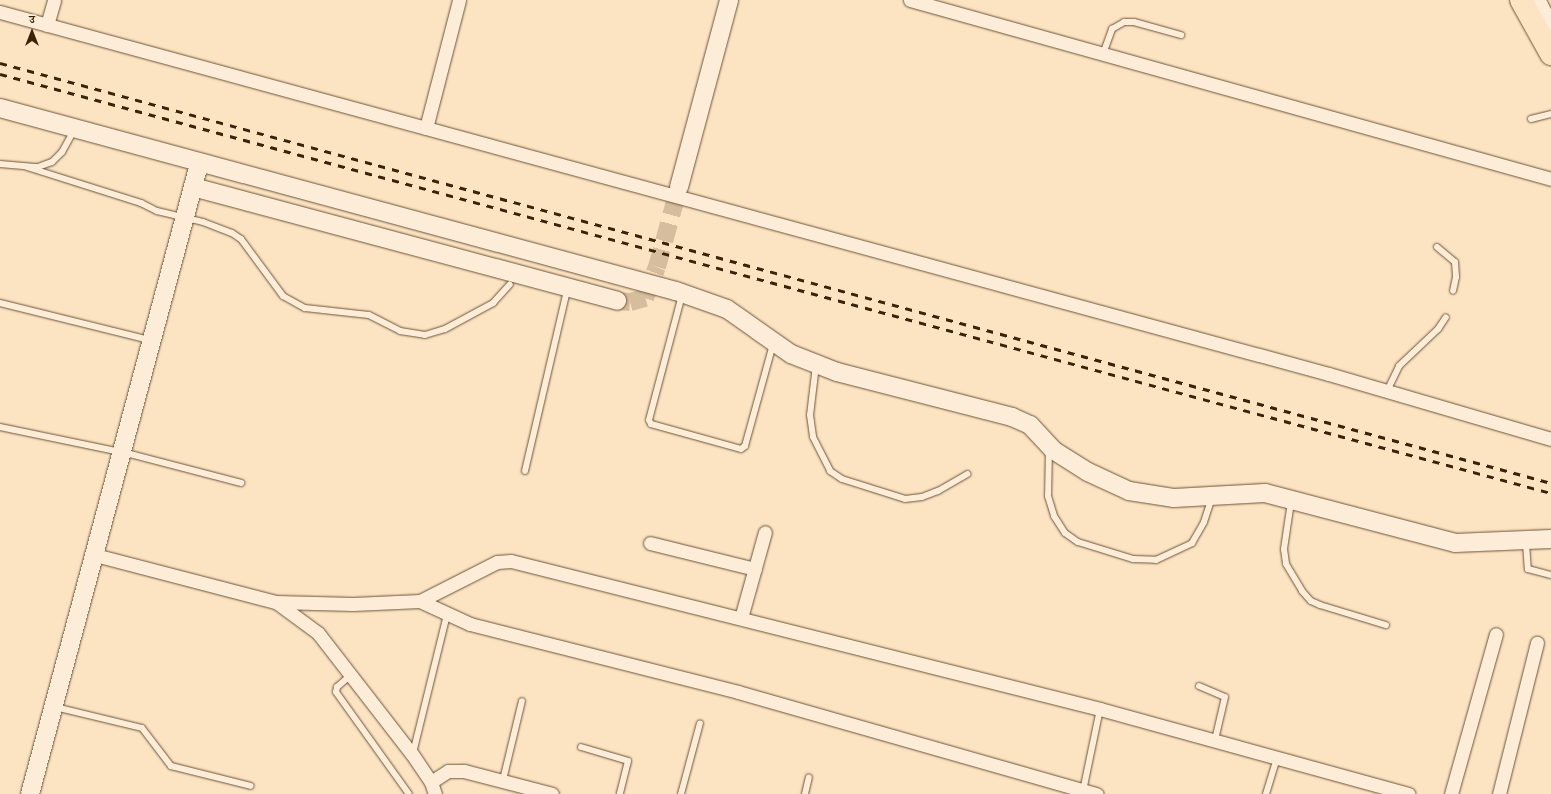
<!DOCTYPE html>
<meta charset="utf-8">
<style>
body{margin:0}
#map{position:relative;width:1551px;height:794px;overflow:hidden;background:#fce4c3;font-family:"Libre Bodoni","Noto Serif Devanagari",serif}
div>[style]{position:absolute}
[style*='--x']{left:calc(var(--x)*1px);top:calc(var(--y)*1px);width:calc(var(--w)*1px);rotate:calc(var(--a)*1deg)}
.secondary-tunnel>*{height:18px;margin-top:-9px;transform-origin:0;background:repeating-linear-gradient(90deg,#d5bd9e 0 18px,transparent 0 27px)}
.roads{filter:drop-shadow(0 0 1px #6b5338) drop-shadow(0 0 1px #6b5338)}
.lane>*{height:6px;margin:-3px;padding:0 3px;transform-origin:3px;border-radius:3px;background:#fdedd8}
.street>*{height:13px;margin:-6.5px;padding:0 6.5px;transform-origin:6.5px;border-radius:6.5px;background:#fdedd8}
.secondary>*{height:18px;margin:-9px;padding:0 9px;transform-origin:9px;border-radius:9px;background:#fdedd8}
.highway>*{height:22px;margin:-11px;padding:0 11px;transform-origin:11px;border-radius:11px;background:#fce4c3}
.rail>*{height:3px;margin-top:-1.5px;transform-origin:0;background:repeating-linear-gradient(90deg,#3b230a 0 7px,transparent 0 14px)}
span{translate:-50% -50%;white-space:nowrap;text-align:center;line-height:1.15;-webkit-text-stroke:3px #fdedd8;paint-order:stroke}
.north{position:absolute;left:12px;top:12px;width:40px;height:40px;-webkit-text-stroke:3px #fdedd8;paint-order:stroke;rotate:0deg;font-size:11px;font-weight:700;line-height:16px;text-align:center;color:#3b230a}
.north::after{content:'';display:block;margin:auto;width:14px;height:18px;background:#3b230a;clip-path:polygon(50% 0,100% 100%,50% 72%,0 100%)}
</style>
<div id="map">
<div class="secondary-tunnel">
<div style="--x:617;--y:301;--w:13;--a:4"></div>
<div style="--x:630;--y:302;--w:16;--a:-15"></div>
<div style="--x:645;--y:298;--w:33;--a:-69"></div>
<div style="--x:657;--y:267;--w:83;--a:-74.6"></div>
</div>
<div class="roads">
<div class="lane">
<div style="--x:1103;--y:54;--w:27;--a:-70"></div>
<div style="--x:1112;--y:29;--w:14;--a:-30"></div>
<div style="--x:1124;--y:22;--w:10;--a:0"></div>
<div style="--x:1134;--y:22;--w:49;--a:15.5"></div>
<div style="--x:1531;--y:119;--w:21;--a:-14"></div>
<div style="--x:0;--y:164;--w:38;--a:5"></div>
<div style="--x:38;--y:167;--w:15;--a:-20"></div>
<div style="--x:52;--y:162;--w:14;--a:-45"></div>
<div style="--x:62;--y:152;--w:25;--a:-61"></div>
<div style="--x:27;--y:167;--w:120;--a:17.5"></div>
<div style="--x:141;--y:203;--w:18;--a:27"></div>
<div style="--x:157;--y:211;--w:47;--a:13.4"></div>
<div style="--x:203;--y:222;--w:31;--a:21"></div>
<div style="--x:232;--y:233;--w:11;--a:34"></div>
<div style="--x:241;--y:239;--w:71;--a:53.6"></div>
<div style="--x:283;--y:296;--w:25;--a:29"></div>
<div style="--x:305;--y:308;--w:64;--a:6.2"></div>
<div style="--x:369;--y:315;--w:35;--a:27"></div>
<div style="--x:400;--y:331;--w:25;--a:9"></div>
<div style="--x:425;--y:335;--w:21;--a:-17"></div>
<div style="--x:445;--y:329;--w:55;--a:-28.4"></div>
<div style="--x:493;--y:303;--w:25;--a:-48"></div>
<div style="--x:1437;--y:247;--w:23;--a:40"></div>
<div style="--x:1455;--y:262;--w:15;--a:86"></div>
<div style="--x:1456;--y:277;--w:14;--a:102"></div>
<div style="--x:682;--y:295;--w:129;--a:104.8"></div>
<div style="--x:649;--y:420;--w:4;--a:63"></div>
<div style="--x:651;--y:424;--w:93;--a:15.5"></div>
<div style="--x:741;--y:449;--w:5;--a:-37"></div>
<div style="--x:745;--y:446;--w:106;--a:-74.6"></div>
<div style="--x:0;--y:303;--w:154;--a:13.9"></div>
<div style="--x:816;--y:365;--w:50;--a:96.8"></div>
<div style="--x:810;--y:415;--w:22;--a:82"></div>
<div style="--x:813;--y:437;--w:38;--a:63"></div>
<div style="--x:830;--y:471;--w:14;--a:34"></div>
<div style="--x:842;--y:479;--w:66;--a:17.6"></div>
<div style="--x:905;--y:499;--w:17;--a:-7"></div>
<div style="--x:922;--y:497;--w:17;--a:-21"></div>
<div style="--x:938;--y:491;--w:34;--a:-30"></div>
<div style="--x:1387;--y:391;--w:28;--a:-64"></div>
<div style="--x:1399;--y:366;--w:54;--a:-43.5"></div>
<div style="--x:1438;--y:329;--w:14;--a:-56"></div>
<div style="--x:0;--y:427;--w:133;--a:11.7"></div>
<div style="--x:130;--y:454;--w:115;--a:14.6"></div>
<div style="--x:1049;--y:450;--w:46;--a:91.2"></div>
<div style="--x:1048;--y:496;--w:21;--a:73"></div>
<div style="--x:1054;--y:516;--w:20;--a:57"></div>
<div style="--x:1065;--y:533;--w:16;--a:35"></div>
<div style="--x:1078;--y:542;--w:58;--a:17.2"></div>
<div style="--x:1133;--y:559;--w:23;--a:2"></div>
<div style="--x:1156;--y:560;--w:40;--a:-25"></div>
<div style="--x:1192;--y:543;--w:24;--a:-60"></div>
<div style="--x:1204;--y:522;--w:26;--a:-72"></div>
<div style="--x:525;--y:471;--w:186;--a:-76.9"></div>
<div style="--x:1291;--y:502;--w:48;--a:98.5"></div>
<div style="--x:1284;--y:549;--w:15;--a:82"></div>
<div style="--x:1286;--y:564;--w:31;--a:59"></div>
<div style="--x:1302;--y:591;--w:13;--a:48"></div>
<div style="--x:1311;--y:601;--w:10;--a:24"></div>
<div style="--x:1320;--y:605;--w:69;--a:16.9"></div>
<div style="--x:1526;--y:543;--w:26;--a:86"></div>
<div style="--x:1528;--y:569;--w:24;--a:15"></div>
<div style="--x:352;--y:674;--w:20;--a:139"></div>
<div style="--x:337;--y:687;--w:5;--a:101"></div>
<div style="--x:336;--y:692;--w:125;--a:54.4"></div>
<div style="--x:1199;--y:686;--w:28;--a:23"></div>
<div style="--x:1225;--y:697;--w:44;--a:103.1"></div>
<div style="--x:55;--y:707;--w:89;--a:13.6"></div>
<div style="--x:142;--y:728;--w:48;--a:52.7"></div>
<div style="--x:171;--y:766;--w:82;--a:14"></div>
<div style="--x:581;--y:747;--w:49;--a:16.6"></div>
<div style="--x:628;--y:761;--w:34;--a:104"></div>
<div style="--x:413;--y:753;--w:142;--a:-76.2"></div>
<div style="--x:503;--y:780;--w:81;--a:-76.5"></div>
<div style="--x:1083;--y:791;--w:84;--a:-78.3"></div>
<div style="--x:681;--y:794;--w:73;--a:-75"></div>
<div style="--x:805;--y:794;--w:17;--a:-77"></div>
<div style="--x:1266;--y:794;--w:39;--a:-73"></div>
</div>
<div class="street">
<div style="--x:910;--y:0;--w:666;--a:15.6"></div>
<div style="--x:1539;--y:0;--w:28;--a:64"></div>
<div style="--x:0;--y:12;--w:1377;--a:15.24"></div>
<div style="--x:1329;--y:374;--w:231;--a:16.3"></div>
<div style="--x:47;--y:25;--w:26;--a:-74"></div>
<div style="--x:426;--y:128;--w:132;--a:-75.5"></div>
<div style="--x:650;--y:543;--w:108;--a:13.9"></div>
<div style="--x:95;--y:555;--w:187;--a:14.6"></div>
<div style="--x:276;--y:602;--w:52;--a:36.4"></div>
<div style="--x:318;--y:633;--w:153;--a:52.2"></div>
<div style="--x:412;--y:754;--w:34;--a:56"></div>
<div style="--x:431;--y:782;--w:13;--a:72"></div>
<div style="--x:420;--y:601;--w:86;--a:-26.9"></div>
<div style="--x:497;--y:562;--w:14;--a:-4"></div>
<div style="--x:511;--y:561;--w:607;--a:14.1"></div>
<div style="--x:1100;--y:709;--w:320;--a:15.4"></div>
<div style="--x:276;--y:602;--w:77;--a:1.5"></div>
<div style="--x:353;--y:604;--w:67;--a:-2.6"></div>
<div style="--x:420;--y:601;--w:55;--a:24.7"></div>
<div style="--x:470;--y:624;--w:276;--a:14.2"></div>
<div style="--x:738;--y:692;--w:373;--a:15.9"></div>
<div style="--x:741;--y:618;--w:89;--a:-74.4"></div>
<div style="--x:431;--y:782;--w:20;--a:-33"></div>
<div style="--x:448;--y:771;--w:16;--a:0"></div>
<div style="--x:464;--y:771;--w:91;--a:14.6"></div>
<div style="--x:1451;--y:794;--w:166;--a:-74.3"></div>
<div style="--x:1499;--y:794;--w:156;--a:-75.9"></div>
</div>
<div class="secondary">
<div style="--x:0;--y:108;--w:700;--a:15.15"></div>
<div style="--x:676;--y:291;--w:54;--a:19.4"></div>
<div style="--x:727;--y:309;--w:78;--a:35.1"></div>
<div style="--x:791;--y:354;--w:49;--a:21.4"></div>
<div style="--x:837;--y:372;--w:181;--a:14.4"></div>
<div style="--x:1012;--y:417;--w:20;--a:24"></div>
<div style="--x:1030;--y:425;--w:34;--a:47"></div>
<div style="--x:1053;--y:450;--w:41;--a:32.2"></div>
<div style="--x:1088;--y:472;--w:45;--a:24.9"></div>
<div style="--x:1129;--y:491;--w:46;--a:8.8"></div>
<div style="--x:1174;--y:498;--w:91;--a:-3.1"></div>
<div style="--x:1265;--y:493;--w:196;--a:14.7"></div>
<div style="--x:1455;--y:543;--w:96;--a:-2.4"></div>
<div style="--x:193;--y:187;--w:439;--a:15"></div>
<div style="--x:679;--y:187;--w:194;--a:-75"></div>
<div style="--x:30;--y:794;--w:652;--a:-74.98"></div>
</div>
<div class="highway">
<div style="--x:1521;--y:0;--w:62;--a:60.9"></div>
</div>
</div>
<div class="rail">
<div style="--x:0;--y:63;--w:1607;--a:15.15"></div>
<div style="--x:0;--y:74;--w:1607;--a:15.12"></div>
</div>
<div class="north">उ</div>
</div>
